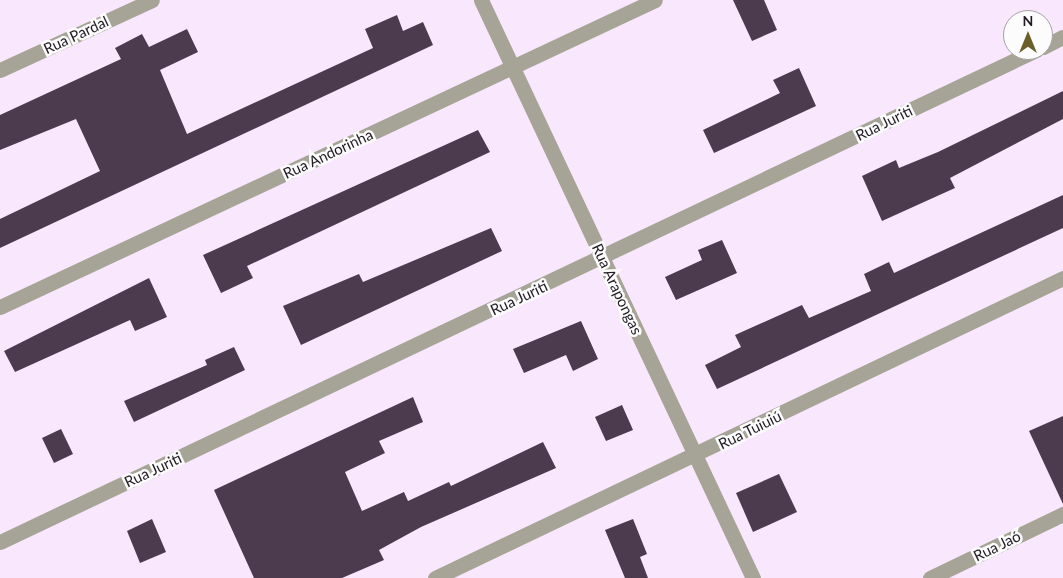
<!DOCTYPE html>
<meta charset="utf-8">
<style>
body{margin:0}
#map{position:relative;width:1063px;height:578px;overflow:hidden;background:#f9e8fd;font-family:Lato,sans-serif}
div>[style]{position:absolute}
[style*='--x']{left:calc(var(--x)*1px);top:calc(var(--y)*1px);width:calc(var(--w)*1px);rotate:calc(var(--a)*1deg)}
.building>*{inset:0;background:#4c3a4f}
.minor>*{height:15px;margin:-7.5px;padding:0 7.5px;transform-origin:7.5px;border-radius:7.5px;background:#a6a497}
span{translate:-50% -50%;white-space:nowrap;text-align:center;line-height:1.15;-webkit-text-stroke:5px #fcfcfc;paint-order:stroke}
.street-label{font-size:15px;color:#211a23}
.north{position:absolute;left:1003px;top:10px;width:50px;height:50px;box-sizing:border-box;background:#fcfcfc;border:1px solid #a4a2a5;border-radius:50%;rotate:0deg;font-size:14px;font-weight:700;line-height:20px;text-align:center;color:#211a23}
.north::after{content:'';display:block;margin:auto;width:18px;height:22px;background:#6a5f2b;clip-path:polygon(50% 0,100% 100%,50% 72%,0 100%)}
</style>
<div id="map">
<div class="building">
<div style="clip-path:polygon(733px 0,764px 0,777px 30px,752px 41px)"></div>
<div style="clip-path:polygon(397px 15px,403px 31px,423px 22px,433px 45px,0 248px,0 219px,100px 171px,76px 119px,0 150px,0 115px,121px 59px,115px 48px,142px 34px,149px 47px,187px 29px,198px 52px,160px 70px,187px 134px,373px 48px,365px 29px)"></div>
<div style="clip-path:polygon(799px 68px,816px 106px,714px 153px,703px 130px,780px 93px,773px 80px)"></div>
<div style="clip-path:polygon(1063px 91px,1063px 119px,950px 178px,955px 188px,882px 221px,862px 176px,896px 160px,899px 168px,938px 152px)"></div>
<div style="clip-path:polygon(478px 130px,490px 152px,247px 266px,253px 278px,221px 293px,203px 255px)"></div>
<div style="clip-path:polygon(1063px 195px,1063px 228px,717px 389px,705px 365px,741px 347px,735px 335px,802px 305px,809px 318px,871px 291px,864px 274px,889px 262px,894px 273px)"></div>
<div style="clip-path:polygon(491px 228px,502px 251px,301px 345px,283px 306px,359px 274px,363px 282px)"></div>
<div style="clip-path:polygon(722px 240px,737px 273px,676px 300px,665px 277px,702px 260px,698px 250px)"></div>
<div style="clip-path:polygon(149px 278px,167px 317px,135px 331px,130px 320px,15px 372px,4px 351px)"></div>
<div style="clip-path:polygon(581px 321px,598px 359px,573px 371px,566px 355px,524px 373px,513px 349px)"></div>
<div style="clip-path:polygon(234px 347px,245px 370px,134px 422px,124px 401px,207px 365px,205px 360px)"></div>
<div style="clip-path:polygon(413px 397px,423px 422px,379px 441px,385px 453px,345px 472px,362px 511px,404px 492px,408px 501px,449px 482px,451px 486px,543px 442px,556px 468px,421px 527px,379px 550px,384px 560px,342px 578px,254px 578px,214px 490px)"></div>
<div style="clip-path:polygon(622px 405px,633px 430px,606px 441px,595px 417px)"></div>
<div style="clip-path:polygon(1063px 416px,1063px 504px,1029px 431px)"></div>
<div style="clip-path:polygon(61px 429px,73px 454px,54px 463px,42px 438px)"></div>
<div style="clip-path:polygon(779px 474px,797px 512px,753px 532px,736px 493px)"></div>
<div style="clip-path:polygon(152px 519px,166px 552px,140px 563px,127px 531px)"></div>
<div style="clip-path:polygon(633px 519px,647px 554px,640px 557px,648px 578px,625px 578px,605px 530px)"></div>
</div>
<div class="minor">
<div style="--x:481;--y:0;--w:639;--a:64.8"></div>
<div style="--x:1043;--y:47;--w:22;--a:-27"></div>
<div style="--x:0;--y:70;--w:167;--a:-24.7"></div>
<div style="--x:0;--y:307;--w:723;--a:-25.11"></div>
<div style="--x:0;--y:542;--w:1147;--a:-25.4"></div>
<div style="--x:435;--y:578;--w:696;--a:-25.53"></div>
<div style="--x:930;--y:578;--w:148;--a:-25.7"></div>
</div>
<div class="street-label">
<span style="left:76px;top:35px;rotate:-25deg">Rua Pardal</span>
<span style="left:884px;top:123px;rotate:-26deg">Rua Juriti</span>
<span style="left:328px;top:154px;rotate:-25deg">Rua Andorinha</span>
<span style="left:617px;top:289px;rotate:65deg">Rua Arapongas</span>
<span style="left:519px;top:298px;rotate:-25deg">Rua Juriti</span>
<span style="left:750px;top:430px;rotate:-26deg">Rua Tuiuiú</span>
<span style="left:153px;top:470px;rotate:-25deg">Rua Juriti</span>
<span style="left:997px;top:546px;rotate:-26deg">Rua Jaó</span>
</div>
<div class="north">N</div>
</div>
